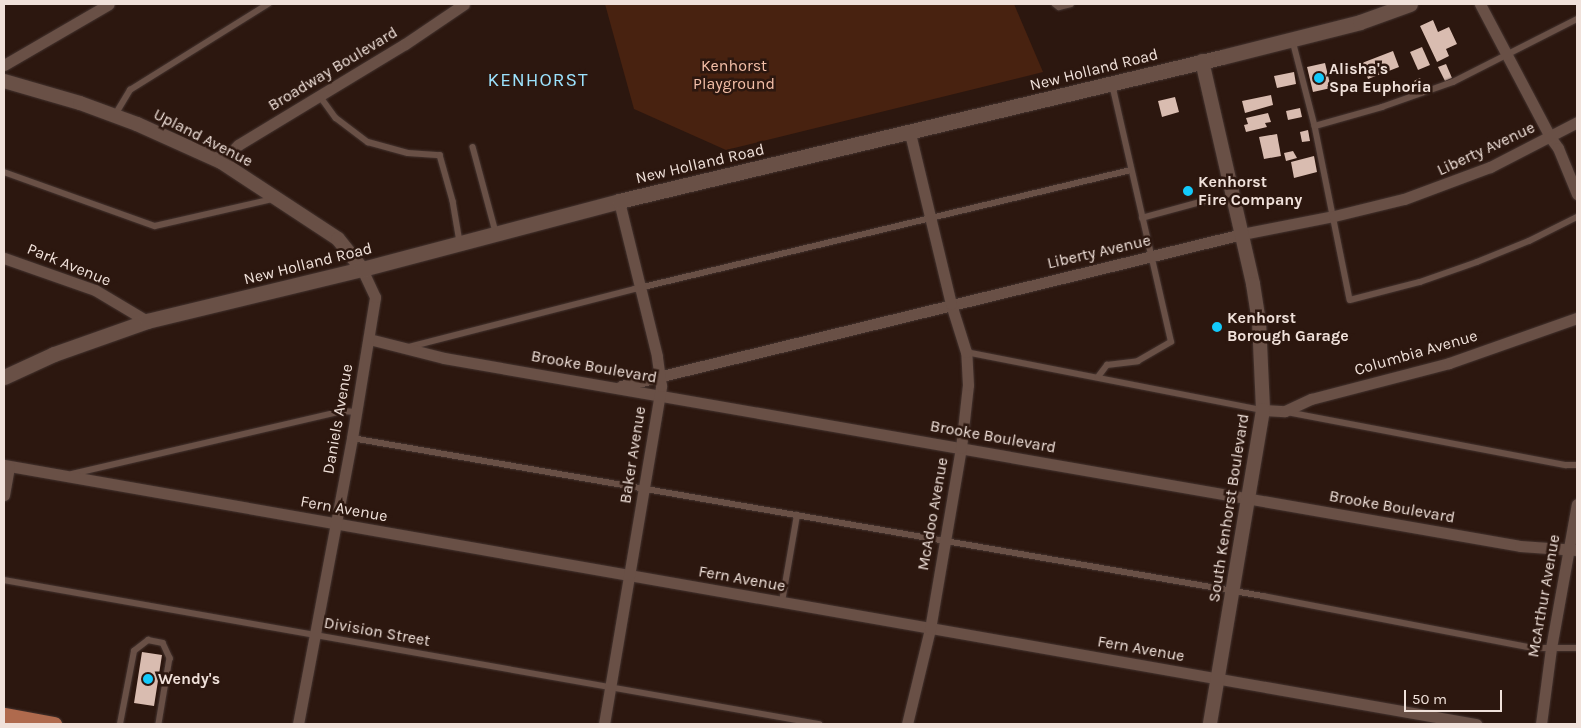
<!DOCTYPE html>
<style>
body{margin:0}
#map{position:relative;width:1581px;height:728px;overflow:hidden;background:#2c170f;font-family:Karla,sans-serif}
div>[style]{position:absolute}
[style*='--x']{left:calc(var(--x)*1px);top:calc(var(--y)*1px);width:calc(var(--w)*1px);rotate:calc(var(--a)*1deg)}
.green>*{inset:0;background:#482210}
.building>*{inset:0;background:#d9bcb0}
.roads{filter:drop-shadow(0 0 1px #443430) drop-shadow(0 0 1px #443430)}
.service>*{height:5.5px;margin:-2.75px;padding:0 2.75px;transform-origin:2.75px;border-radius:2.75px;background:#695046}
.minor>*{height:11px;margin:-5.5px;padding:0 5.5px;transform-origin:5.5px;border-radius:5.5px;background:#695046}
.tertiary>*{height:14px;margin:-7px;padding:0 7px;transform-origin:7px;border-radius:7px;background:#695046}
.secondary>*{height:15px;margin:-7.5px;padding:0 7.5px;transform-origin:7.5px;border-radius:7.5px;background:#695046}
.primary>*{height:15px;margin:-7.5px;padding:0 7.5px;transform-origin:7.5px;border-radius:7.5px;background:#af6a4d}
.dots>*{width:14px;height:14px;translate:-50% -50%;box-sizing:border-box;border:2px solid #2c170f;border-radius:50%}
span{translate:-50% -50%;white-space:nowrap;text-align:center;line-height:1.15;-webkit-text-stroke:5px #2c170f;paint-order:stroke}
.park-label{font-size:16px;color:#f4bfa8}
.street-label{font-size:16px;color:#f0e1da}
.poi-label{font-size:16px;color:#f0e1da;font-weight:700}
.left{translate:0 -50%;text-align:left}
.quarter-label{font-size:19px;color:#9ce3fe;letter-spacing:1px}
.frame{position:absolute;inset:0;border:5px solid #f0e1da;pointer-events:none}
.scale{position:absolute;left:1404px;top:690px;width:98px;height:22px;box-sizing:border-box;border:2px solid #f0e1da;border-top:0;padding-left:6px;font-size:15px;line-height:18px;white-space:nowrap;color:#f0e1da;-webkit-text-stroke:4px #2c170f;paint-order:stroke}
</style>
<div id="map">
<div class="green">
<div style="clip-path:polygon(605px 4px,1014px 4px,1043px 72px,726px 150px,634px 109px)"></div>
</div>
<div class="building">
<div style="clip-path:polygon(1433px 20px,1438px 32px,1449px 27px,1457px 44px,1446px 49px,1449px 56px,1437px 62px,1420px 26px)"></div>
<div style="clip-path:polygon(1422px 47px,1430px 65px,1418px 70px,1410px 52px)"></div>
<div style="clip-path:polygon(1393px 51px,1399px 67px,1368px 79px,1362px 63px)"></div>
<div style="clip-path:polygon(1325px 63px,1331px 88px,1313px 92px,1307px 67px)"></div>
<div style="clip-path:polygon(1446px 64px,1452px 78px,1445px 81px,1438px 67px)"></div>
<div style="clip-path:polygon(1294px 72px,1296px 84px,1277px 88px,1274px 76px)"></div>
<div style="clip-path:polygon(1420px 78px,1425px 90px,1419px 93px,1414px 81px)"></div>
<div style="clip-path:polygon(1271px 95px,1273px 105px,1245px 113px,1242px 101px)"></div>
<div style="clip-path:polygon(1175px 97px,1179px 112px,1162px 117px,1158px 101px)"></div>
<div style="clip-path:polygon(1300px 108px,1302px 117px,1288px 120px,1286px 111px)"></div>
<div style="clip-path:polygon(1268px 113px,1271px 122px,1265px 123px,1267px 127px,1246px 132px,1244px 125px,1248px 124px,1246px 118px)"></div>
<div style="clip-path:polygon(1308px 130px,1310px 141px,1302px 142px,1300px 132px)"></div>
<div style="clip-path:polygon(1277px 134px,1281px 156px,1264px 159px,1259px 137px)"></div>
<div style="clip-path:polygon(1293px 151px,1297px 158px,1286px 161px,1284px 153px)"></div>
<div style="clip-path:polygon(1314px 156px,1317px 172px,1294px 178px,1291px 162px)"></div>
<div style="clip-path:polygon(142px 652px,162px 655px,154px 706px,134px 703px)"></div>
</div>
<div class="roads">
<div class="service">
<div style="--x:1055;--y:4;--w:5;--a:37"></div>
<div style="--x:1059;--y:7;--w:12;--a:-14"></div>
<div style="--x:1293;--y:41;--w:88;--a:75.5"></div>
<div style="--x:1315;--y:126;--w:177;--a:78.6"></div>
<div style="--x:1350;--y:300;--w:72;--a:-14.4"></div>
<div style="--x:1420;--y:282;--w:60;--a:-19.3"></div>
<div style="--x:1477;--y:262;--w:56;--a:-22"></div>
<div style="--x:1529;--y:241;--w:54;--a:-26.6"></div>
<div style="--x:320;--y:96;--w:27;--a:54"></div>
<div style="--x:336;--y:118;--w:40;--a:37"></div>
<div style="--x:368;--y:142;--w:41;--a:15.4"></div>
<div style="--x:408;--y:153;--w:32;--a:4"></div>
<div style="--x:440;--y:155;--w:48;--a:74.2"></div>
<div style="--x:453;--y:201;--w:42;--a:80.3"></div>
<div style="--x:115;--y:115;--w:29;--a:-59"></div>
<div style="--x:130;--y:90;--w:163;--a:-31.9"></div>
<div style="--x:1315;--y:126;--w:70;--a:-15.8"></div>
<div style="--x:1382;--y:107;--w:75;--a:-19.4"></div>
<div style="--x:1453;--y:82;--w:139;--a:-26.9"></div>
<div style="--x:473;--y:147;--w:88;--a:74.9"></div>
<div style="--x:4;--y:172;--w:160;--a:19.7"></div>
<div style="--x:155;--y:226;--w:121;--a:-12.9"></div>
<div style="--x:1142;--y:218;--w:64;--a:-15.3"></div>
<div style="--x:409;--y:347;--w:233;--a:-14.4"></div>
<div style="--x:635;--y:289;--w:510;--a:-13.49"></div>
<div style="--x:966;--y:352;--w:303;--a:11.1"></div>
<div style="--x:1098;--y:377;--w:15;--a:-53"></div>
<div style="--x:1107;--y:365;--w:31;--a:-7"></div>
<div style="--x:1138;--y:361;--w:38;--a:-30"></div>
<div style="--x:1171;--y:342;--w:265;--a:-102.9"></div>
<div style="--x:1287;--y:412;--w:284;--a:10.8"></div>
<div style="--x:1566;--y:465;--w:11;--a:0"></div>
<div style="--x:352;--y:438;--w:925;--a:9.84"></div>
<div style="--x:1263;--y:596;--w:276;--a:10.9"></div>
<div style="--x:1534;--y:648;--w:43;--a:0"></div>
<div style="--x:72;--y:474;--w:278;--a:-13.1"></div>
<div style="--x:343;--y:411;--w:13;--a:4"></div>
<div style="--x:4;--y:580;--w:828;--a:10.02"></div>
<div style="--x:782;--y:602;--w:88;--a:-80.2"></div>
<div style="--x:120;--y:724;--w:74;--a:-79.1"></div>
<div style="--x:134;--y:651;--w:18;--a:-38"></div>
<div style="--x:148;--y:640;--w:15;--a:11"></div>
<div style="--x:163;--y:643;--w:17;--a:65"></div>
<div style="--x:170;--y:658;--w:67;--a:99.5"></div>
</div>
<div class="minor">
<div style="--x:1480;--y:4;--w:150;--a:62.2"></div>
<div style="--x:1550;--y:137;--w:14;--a:54"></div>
<div style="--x:1558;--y:148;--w:50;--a:67.6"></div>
<div style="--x:4;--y:65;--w:121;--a:-30.2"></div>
<div style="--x:221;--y:162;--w:24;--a:-45"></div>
<div style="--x:238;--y:145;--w:195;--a:-31.2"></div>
<div style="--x:405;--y:44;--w:71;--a:-34.1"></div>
<div style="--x:4;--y:258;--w:96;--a:19.4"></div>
<div style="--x:95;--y:290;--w:61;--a:30.8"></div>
<div style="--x:369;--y:339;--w:77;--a:14.2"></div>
<div style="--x:444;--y:358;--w:1092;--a:9.91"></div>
<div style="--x:1520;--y:546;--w:57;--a:4"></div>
<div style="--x:621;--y:386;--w:639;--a:-13.75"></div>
<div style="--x:1242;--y:234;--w:94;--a:-11.1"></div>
<div style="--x:1334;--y:216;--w:72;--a:-13.7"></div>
<div style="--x:1404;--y:199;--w:92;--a:-20.4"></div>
<div style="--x:1490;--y:167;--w:98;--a:-27.3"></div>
<div style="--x:1263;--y:410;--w:22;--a:3"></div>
<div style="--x:1285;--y:411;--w:29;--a:-25"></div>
<div style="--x:1311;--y:399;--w:143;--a:-14.6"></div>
<div style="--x:1449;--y:363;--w:136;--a:-19.4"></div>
<div style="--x:4;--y:465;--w:1495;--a:9.98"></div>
<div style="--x:4;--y:495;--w:29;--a:-80"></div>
<div style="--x:298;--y:724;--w:291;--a:-79.3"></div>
<div style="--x:352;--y:438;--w:143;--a:-80.7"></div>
<div style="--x:375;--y:297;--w:31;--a:-115"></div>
<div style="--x:604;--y:724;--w:343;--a:-80.4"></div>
<div style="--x:661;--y:386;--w:30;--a:-98"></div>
<div style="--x:657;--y:356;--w:160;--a:-103.8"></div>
<div style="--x:907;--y:724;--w:98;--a:-76.4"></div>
<div style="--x:930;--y:629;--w:184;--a:-80.3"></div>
<div style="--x:961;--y:448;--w:63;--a:-83.7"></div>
<div style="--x:968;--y:385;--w:33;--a:-93"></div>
<div style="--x:966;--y:352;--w:50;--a:-107.4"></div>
<div style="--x:951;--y:304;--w:176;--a:-103.5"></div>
<div style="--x:1541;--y:724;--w:77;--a:-82.5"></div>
<div style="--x:1551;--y:648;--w:146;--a:-79.8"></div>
</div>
<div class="tertiary">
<div style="--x:1202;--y:61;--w:229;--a:77.1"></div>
<div style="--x:1253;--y:284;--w:37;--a:81"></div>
<div style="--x:1259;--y:321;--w:89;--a:87.4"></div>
<div style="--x:1263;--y:410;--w:318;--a:99.6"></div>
<div style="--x:4;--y:81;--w:79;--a:16.1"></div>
<div style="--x:80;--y:103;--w:61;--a:20.2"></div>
<div style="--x:137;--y:124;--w:92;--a:24.3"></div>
<div style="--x:221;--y:162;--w:140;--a:33.3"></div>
<div style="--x:338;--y:239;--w:38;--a:51"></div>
</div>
<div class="secondary">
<div style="--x:4;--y:377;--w:55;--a:-24.7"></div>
<div style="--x:54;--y:354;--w:99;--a:-19.5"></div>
<div style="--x:147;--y:321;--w:221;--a:-13.6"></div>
<div style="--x:362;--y:269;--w:266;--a:-14.8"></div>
<div style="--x:619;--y:201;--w:620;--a:-13.43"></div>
<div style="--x:1222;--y:57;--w:142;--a:-14.2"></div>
<div style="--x:1360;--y:22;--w:53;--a:-19.8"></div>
</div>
<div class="primary">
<div style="--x:4;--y:715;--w:51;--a:10.2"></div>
</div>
</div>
<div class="dots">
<div style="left:1319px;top:78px;background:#13cafb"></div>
<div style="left:1188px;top:191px;background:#13cafb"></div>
<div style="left:1217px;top:327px;background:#13cafb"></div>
<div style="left:148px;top:679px;background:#13cafb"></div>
</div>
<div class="park-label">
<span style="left:734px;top:75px">Kenhorst<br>Playground</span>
</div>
<div class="street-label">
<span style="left:333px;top:69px;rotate:-31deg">Broadway Boulevard</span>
<span style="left:1094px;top:70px;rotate:-14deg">New Holland Road</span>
<span style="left:203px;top:138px;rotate:27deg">Upland Avenue</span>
<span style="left:1486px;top:149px;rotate:-25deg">Liberty Avenue</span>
<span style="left:700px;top:164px;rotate:-13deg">New Holland Road</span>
<span style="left:1099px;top:252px;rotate:-13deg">Liberty Avenue</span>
<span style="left:308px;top:264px;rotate:-14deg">New Holland Road</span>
<span style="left:69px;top:265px;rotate:22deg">Park Avenue</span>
<span style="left:1416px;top:353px;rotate:-16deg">Columbia Avenue</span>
<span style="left:594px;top:367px;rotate:10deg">Brooke Boulevard</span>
<span style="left:338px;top:419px;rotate:-80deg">Daniels Avenue</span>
<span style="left:993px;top:437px;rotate:10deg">Brooke Boulevard</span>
<span style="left:633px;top:455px;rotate:-81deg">Baker Avenue</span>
<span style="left:1392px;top:507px;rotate:10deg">Brooke Boulevard</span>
<span style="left:1229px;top:508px;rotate:-81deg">South Kenhorst Boulevard</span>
<span style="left:344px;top:509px;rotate:10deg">Fern Avenue</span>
<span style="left:933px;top:514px;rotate:-80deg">McAdoo Avenue</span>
<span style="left:742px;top:579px;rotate:10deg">Fern Avenue</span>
<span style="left:1544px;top:596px;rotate:-80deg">McArthur Avenue</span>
<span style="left:377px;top:632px;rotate:10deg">Division Street</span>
<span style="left:1141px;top:649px;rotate:10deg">Fern Avenue</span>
</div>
<div class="poi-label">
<span class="left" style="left:1329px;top:78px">Alisha's<br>Spa Euphoria</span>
<span class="left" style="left:1198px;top:191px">Kenhorst<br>Fire Company</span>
<span class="left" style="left:1227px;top:327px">Kenhorst<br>Borough Garage</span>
<span class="left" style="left:158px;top:679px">Wendy's</span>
</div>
<div class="quarter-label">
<span style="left:538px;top:81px">KENHORST</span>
</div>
<div class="frame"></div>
<div class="scale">50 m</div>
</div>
